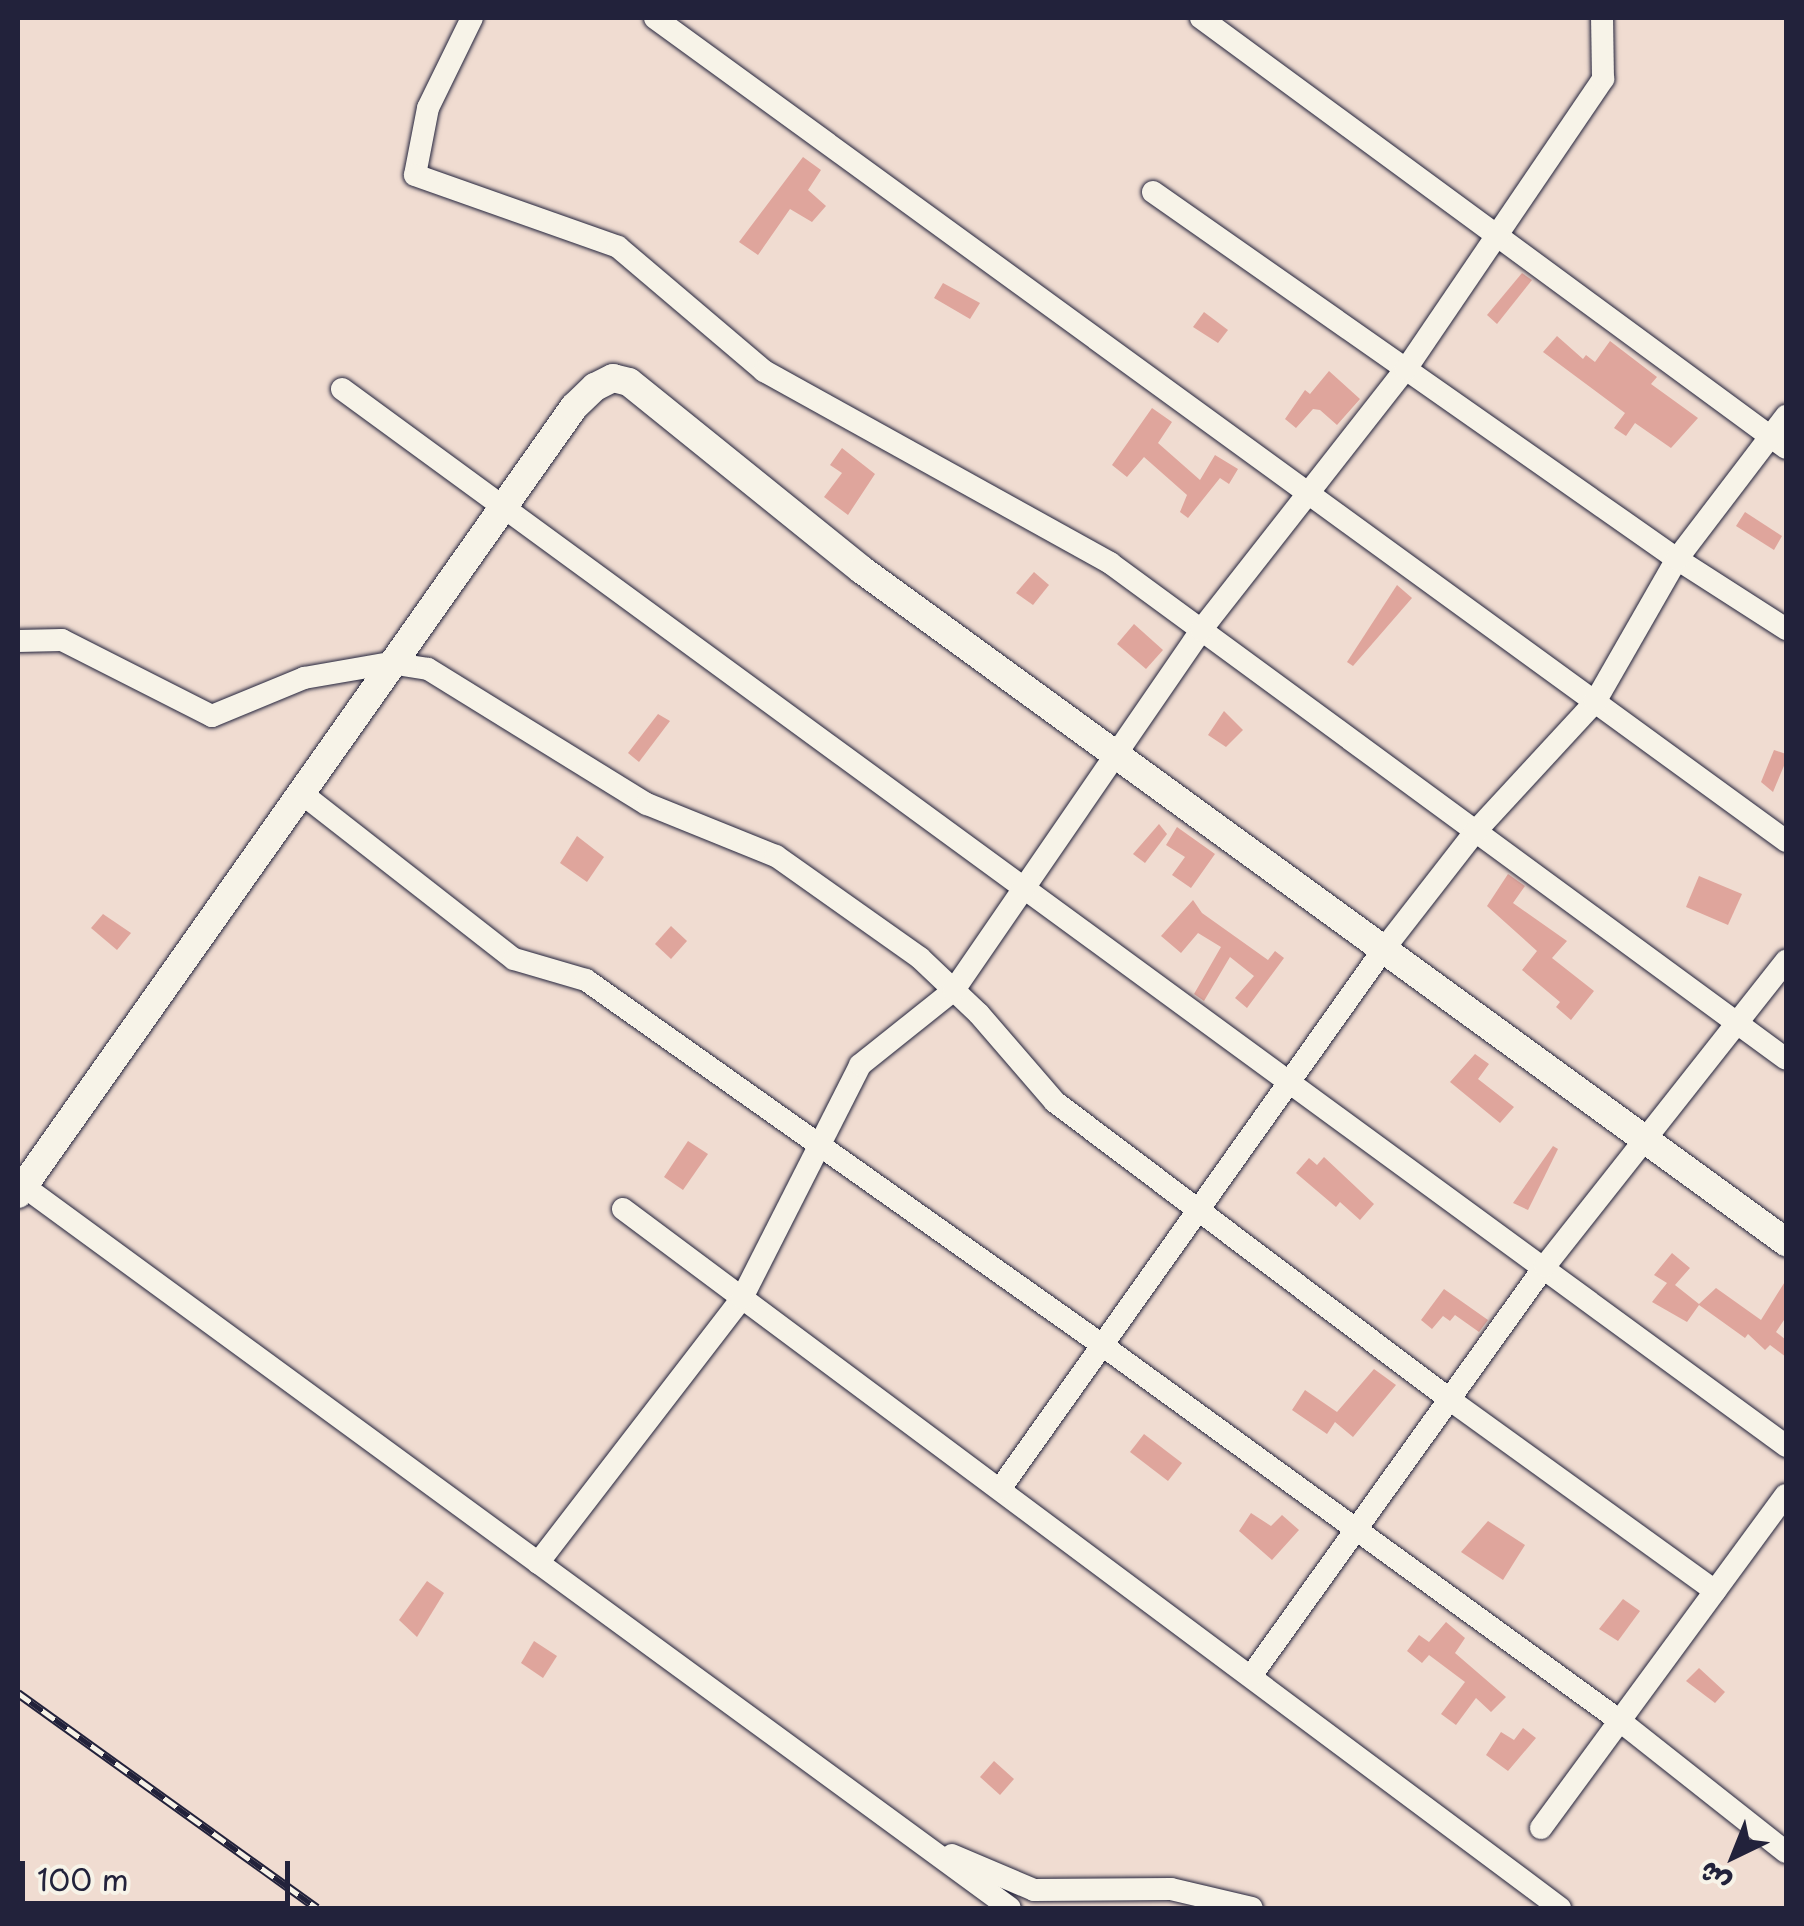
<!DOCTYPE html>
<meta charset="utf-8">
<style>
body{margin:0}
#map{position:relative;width:1804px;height:1926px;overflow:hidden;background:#f0dcd1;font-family:"Playpen Sans","Playpen Sans Arabic",sans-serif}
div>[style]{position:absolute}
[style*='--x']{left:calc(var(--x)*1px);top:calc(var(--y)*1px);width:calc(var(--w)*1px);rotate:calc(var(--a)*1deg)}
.building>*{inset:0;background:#dfa59c}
.roads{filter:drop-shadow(0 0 2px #22223b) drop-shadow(0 0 2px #22223b)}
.minor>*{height:22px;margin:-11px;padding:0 11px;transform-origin:11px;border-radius:11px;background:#f7f3e8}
.major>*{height:28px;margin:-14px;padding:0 14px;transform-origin:14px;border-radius:14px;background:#f7f3e8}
.rail>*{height:9px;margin-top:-4.5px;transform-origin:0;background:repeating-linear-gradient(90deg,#f7f3e8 0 15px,#22223b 0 30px);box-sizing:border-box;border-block:2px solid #22223b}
span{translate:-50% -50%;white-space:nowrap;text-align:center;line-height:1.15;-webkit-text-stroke:9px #f7f3e8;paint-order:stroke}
.frame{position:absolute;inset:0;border:20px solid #22223b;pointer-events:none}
.north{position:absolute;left:1684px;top:1806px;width:100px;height:100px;-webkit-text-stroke:8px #f7f3e8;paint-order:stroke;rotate:223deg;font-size:28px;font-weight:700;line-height:40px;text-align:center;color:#22223b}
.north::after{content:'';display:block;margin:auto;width:35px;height:45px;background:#22223b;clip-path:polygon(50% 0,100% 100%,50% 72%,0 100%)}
.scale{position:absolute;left:20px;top:1861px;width:270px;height:45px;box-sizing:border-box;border:5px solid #22223b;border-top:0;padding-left:12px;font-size:30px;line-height:35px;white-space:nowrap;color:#22223b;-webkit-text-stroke:8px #f7f3e8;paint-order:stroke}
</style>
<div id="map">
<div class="building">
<div style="clip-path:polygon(803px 157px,821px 170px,808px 190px,826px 206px,812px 222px,790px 209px,758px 255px,739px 242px)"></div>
<div style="clip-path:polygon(1522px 273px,1532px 280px,1497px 324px,1487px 315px)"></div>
<div style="clip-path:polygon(943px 283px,980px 303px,970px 319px,934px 298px)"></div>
<div style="clip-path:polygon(1204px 312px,1228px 330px,1218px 343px,1193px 327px)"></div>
<div style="clip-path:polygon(1557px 336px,1583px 359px,1586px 355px,1595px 362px,1610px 341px,1657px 377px,1651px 384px,1698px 418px,1671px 448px,1635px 423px,1626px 436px,1614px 428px,1625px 413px,1543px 352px)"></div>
<div style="clip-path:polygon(1329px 371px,1360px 399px,1337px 425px,1320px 410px,1313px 409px,1296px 428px,1285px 419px,1305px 390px,1310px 394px)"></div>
<div style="clip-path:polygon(1152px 408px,1172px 422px,1158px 443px,1200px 480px,1215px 455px,1238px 469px,1229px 484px,1220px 478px,1188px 518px,1180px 512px,1187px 495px,1144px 457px,1127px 477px,1112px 465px)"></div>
<div style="clip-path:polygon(842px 448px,875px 474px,848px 515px,824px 497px,842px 473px,830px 465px)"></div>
<div style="clip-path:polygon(1745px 512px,1782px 536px,1774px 550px,1736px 526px)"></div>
<div style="clip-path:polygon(1034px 572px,1049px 585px,1033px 605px,1016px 593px)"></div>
<div style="clip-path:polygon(1397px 585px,1412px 598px,1353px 666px,1347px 662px)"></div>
<div style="clip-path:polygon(1134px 624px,1163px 650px,1146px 669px,1117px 644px)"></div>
<div style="clip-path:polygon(1224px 711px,1243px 730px,1226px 747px,1208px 735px)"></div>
<div style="clip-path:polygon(658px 714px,670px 721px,639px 762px,628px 753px)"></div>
<div style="clip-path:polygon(1774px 750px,1786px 754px,1786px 761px,1773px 792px,1761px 782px)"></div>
<div style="clip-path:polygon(1159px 824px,1167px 834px,1145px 863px,1133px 854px)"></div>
<div style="clip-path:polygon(1177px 827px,1215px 854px,1191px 888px,1172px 875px,1185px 857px,1166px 845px)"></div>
<div style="clip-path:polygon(577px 836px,604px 857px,587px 882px,560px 863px)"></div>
<div style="clip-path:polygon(1508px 874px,1525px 886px,1513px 903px,1567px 941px,1552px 958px,1594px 991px,1571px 1020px,1556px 1007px,1560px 1002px,1522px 970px,1537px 951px,1487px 906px)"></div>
<div style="clip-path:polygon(1699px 876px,1742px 894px,1728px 925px,1686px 907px)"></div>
<div style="clip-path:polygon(1193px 900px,1202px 913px,1268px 960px,1275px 951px,1284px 958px,1247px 1008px,1235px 998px,1254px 976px,1230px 957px,1204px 1001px,1194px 994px,1221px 947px,1198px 933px,1181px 953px,1161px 936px)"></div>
<div style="clip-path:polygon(103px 914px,131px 933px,117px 950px,91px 928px)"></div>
<div style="clip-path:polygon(671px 926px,687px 941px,671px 959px,655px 944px)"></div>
<div style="clip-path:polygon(1475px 1054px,1489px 1064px,1478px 1079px,1514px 1107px,1500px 1123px,1450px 1082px)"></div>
<div style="clip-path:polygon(688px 1141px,708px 1154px,683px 1190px,664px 1177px)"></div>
<div style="clip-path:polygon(1553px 1146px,1558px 1149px,1528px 1210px,1513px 1203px)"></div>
<div style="clip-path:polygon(1324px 1157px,1374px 1204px,1360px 1220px,1340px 1202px,1336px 1207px,1296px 1173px,1309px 1158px,1317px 1165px)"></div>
<div style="clip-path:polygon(1672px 1253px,1690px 1268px,1675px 1285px,1699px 1304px,1716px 1288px,1761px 1320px,1786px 1280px,1786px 1317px,1776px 1332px,1786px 1340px,1786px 1357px,1770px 1345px,1765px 1350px,1748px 1334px,1745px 1338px,1699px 1305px,1687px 1322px,1652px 1302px,1667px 1283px,1654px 1275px)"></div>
<div style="clip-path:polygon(1444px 1289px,1488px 1320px,1479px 1332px,1455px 1315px,1450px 1321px,1443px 1316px,1432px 1329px,1421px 1320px)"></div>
<div style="clip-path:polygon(1374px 1369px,1396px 1385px,1353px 1437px,1335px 1422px,1327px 1434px,1292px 1410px,1305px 1390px,1337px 1412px)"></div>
<div style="clip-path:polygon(1144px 1434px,1182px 1463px,1168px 1481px,1130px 1452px)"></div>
<div style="clip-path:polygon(1251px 1513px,1271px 1526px,1282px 1515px,1299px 1530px,1272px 1560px,1239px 1531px)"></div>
<div style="clip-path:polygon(1488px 1521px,1525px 1545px,1503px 1580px,1461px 1552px)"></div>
<div style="clip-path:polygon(427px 1581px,444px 1593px,417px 1637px,399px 1620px)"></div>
<div style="clip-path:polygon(1623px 1599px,1640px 1611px,1618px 1641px,1599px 1629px)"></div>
<div style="clip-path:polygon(1446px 1622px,1465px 1638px,1455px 1653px,1506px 1697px,1491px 1712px,1476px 1698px,1456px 1725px,1441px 1714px,1465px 1682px,1429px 1655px,1422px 1663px,1407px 1651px,1419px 1635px,1429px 1642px)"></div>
<div style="clip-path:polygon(534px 1641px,557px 1656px,543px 1678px,521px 1663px)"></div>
<div style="clip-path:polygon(1699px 1668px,1725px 1692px,1715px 1703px,1686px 1681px)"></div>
<div style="clip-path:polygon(1523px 1728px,1536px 1738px,1508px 1771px,1486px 1755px,1501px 1732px,1514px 1740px)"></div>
<div style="clip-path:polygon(994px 1761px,1014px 1779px,1000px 1795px,980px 1777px)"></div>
</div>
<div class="roads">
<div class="minor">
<div style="--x:472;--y:18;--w:100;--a:116.1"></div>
<div style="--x:428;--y:108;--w:68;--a:101"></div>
<div style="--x:415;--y:175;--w:215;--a:19.5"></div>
<div style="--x:618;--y:247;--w:192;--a:40.3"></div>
<div style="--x:764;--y:371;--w:396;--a:29"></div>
<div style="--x:1110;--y:563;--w:838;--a:36.27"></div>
<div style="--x:655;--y:18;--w:1399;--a:36.04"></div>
<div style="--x:1201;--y:18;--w:726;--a:36.32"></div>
<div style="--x:1153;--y:192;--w:640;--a:35.01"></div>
<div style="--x:1677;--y:559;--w:130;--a:32.7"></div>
<div style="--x:342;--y:389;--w:1790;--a:36.2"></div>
<div style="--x:18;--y:641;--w:44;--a:-1.3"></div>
<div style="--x:62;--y:640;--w:168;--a:26.9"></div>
<div style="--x:212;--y:716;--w:100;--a:-22.4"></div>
<div style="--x:304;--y:678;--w:87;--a:-9.9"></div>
<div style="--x:390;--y:663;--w:38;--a:9"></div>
<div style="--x:428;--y:669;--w:257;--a:31.7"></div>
<div style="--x:647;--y:804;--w:139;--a:22"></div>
<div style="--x:776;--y:856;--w:176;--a:35.3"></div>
<div style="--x:920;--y:958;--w:81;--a:43.5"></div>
<div style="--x:979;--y:1014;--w:116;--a:49.2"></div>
<div style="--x:1055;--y:1102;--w:493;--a:37"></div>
<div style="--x:1449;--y:1399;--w:328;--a:35.8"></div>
<div style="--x:300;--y:792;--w:271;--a:38"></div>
<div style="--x:514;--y:959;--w:75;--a:16.3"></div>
<div style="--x:586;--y:980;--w:632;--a:35.27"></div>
<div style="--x:1102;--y:1345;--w:640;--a:35.97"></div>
<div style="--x:1620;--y:1721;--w:211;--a:38.3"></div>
<div style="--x:18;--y:1182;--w:1229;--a:36.2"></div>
<div style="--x:623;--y:1209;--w:1169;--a:36.72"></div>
<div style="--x:1000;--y:1489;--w:661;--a:-54.6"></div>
<div style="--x:1383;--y:950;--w:150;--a:-52.1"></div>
<div style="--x:1475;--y:832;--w:177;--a:-47.3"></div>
<div style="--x:1595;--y:702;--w:165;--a:-60.2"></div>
<div style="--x:1677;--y:559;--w:180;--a:-52.7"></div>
<div style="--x:538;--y:1563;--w:334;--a:-52.4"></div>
<div style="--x:742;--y:1298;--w:261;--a:-63.1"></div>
<div style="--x:860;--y:1065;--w:120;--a:-38.6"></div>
<div style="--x:954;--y:990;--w:437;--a:-55.5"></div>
<div style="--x:1201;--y:630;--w:332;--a:-51.9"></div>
<div style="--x:1406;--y:369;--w:351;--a:-55.8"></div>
<div style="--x:1603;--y:79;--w:61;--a:-90.9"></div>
<div style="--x:1251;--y:1676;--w:505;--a:-54.36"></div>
<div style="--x:1545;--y:1266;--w:389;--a:-51.7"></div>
<div style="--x:1541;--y:1828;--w:413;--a:-53.7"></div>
<div style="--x:952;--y:1855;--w:89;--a:23.1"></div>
<div style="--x:1034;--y:1890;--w:137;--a:-0.4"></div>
<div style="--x:1171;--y:1889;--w:83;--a:13.2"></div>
</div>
<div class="major">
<div style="--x:18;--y:1194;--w:964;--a:-54.76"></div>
<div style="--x:574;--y:407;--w:29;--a:-44"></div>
<div style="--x:595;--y:387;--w:20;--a:-27"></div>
<div style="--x:613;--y:378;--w:16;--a:14"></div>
<div style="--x:629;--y:382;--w:299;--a:38.9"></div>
<div style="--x:862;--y:570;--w:1143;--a:36.03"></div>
</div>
</div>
<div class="rail">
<div style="--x:18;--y:1693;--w:368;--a:35.7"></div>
</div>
<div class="frame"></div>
<div class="north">ش</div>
<div class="scale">100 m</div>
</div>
